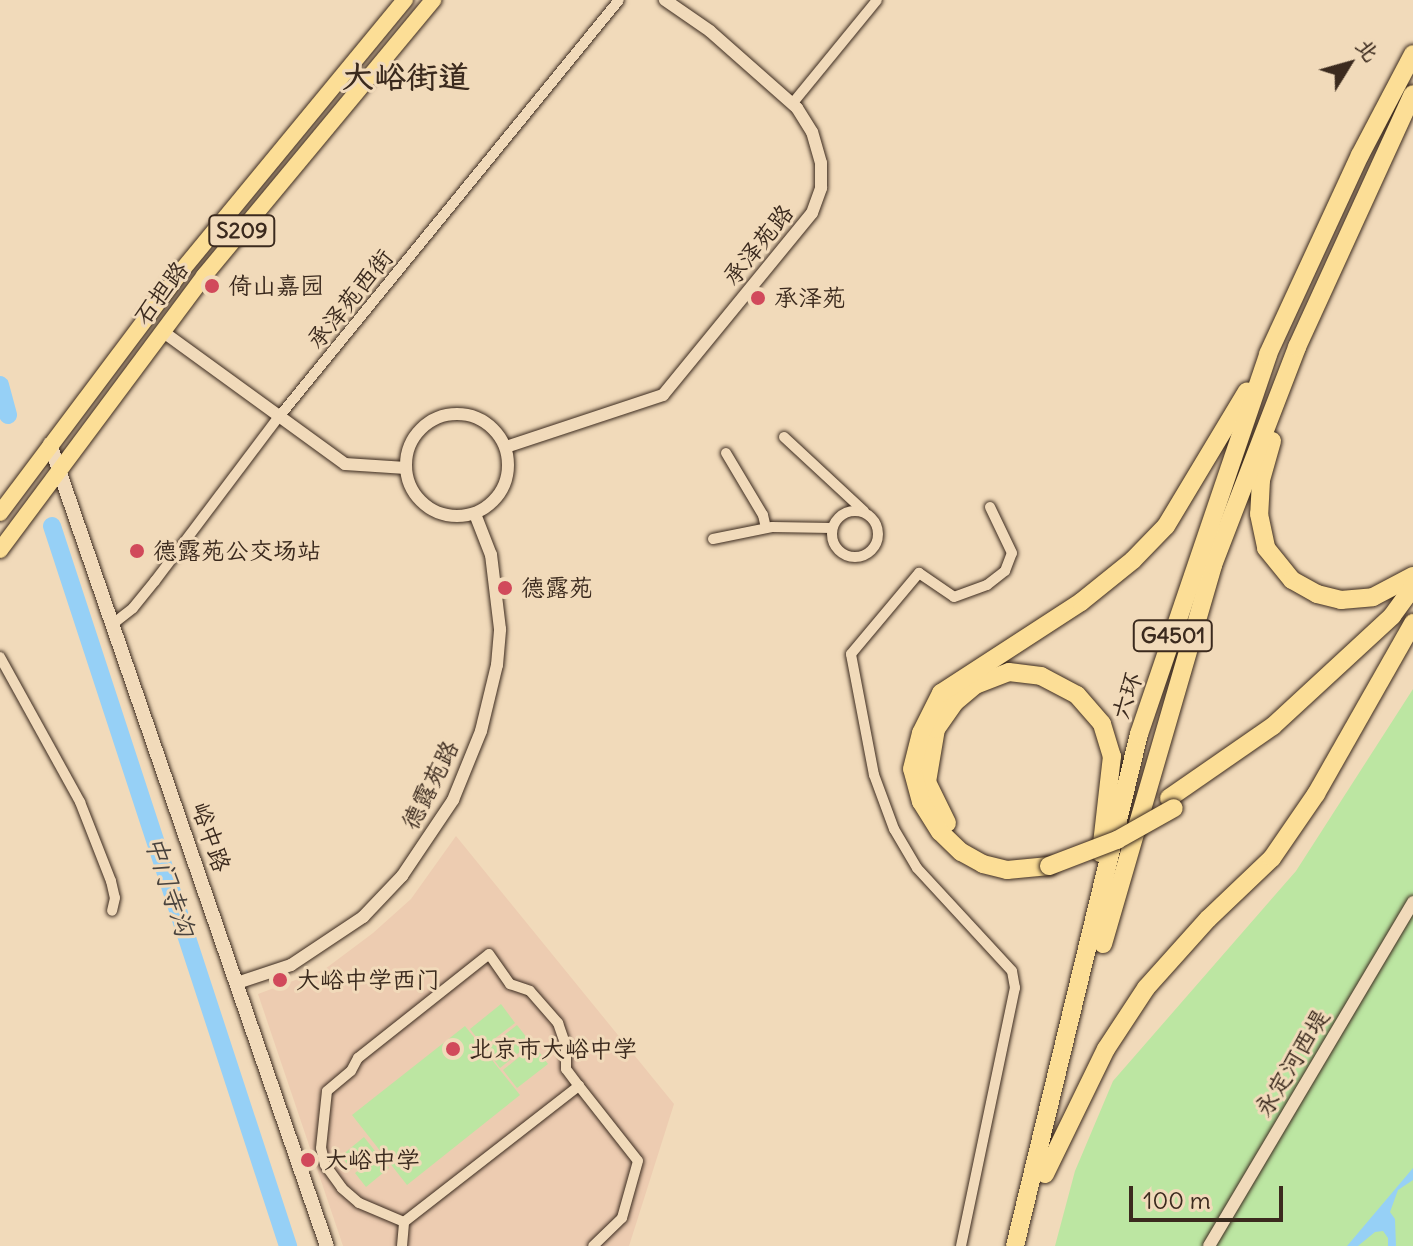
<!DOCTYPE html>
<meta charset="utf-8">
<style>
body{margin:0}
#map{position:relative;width:1413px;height:1246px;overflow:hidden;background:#f1daba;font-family:Delius,"LXGW WenKai TC",sans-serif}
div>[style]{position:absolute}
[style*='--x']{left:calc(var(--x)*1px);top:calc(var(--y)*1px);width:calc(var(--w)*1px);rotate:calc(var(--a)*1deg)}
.built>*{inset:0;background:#edccb1}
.green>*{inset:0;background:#bce6a2}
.water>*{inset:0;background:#96d0f6}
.river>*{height:18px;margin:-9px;padding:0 9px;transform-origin:9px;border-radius:9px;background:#96d0f6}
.roads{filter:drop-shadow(0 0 2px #3b2a1e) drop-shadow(0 0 2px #3b2a1e)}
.minor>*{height:10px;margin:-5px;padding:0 5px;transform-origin:5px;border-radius:5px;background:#f1daba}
.minor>.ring{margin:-5px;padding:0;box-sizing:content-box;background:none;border:10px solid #f1daba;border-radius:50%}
.tertiary>*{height:12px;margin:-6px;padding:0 6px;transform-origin:6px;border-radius:6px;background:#f1daba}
.tertiary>.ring{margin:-6px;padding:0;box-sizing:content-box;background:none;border:12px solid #f1daba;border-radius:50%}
.secondary>*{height:14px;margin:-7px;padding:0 7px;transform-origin:7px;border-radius:7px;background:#f1daba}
.primary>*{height:16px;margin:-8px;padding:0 8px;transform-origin:8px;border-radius:8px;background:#fcde96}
.motorway>*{height:18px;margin:-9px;padding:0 9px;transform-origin:9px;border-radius:9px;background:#fcde96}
.bridges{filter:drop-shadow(0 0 2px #3b2a1e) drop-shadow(0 0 2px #3b2a1e)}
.motorway-bridge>*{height:18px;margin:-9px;padding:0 9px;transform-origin:9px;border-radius:9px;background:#fcde96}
.dots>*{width:22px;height:22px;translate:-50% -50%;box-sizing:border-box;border:4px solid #f1daba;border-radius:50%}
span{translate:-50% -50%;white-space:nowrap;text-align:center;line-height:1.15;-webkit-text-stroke:6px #f1daba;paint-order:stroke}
.shield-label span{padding:2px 6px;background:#f1daba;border:2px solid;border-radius:6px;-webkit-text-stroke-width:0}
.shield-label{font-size:22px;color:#3b2a1e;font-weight:700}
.street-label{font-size:24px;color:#3b2a1e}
.poi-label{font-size:24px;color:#3b2a1e}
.left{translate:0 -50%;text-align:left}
.water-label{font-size:26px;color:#49433e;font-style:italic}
.district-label{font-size:32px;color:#3b2a1e;font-weight:700}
.north{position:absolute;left:1309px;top:24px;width:80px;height:80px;-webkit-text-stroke:6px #f1daba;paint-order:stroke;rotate:53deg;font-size:22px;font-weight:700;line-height:32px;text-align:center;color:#3b2a1e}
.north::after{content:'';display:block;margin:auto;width:28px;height:36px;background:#3b2a1e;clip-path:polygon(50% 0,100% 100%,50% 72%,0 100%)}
.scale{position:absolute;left:1129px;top:1186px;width:154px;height:36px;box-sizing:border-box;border:4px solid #3b2a1e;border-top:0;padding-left:10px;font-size:24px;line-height:28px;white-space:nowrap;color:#3b2a1e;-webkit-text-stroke:6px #f1daba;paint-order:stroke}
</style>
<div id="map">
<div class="built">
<div style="clip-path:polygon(456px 836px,674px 1104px,629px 1246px,343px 1246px,258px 994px,325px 969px,373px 933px,411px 899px)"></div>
</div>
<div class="green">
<div style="clip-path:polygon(1413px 689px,1413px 1246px,1055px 1246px,1075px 1171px,1113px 1081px,1296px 871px)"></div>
<div style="clip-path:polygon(501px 1004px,515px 1023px,484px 1047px,470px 1029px)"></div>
<div style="clip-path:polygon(517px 1025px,531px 1043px,500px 1068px,486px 1049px)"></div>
<div style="clip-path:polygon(465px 1026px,520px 1095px,407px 1185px,352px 1115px)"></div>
<div style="clip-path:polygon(534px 1045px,548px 1064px,517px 1088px,503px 1070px)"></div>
<div style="clip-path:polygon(364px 1137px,375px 1151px,351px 1169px,341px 1156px)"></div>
<div style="clip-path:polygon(379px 1155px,389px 1168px,366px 1187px,355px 1173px)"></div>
</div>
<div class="water">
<div style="clip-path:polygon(1413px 1168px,1413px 1180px,1398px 1190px,1390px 1212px,1395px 1219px,1396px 1246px,1388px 1246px,1388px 1238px,1383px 1231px,1375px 1232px,1358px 1246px,1347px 1246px)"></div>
</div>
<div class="river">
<div style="--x:0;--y:385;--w:31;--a:75"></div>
<div style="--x:52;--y:526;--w:758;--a:71.85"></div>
</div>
<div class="roads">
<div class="minor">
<div style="--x:792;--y:104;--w:134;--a:-50.7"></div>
<div style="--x:784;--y:437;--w:109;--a:42.8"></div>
<div style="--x:726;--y:453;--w:72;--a:59.2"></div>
<div style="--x:763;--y:515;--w:13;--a:77"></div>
<div class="ring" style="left:832px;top:511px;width:36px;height:36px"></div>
<div style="--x:713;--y:539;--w:60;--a:-11.5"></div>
<div style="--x:772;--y:527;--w:60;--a:1"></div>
<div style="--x:114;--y:623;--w:24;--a:-38"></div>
<div style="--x:133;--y:608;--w:35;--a:-51"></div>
<div style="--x:155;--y:581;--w:204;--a:-53"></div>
<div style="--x:278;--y:418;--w:539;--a:-50.79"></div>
<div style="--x:0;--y:657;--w:166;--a:61.1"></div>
<div style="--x:80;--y:802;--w:85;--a:68.6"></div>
<div style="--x:111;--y:881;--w:17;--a:77"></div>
<div style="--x:115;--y:898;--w:13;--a:103"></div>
<div style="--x:404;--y:1222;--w:49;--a:-157.1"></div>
<div style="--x:359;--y:1203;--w:23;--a:-139"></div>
<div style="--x:342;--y:1188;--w:29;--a:-126"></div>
<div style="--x:325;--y:1165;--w:17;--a:-103"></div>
<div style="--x:321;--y:1148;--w:57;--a:-84"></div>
<div style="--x:327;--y:1091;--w:31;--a:-40"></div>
<div style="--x:351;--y:1071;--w:15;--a:-62"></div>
<div style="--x:358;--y:1058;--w:167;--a:-38.4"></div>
<div style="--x:489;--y:954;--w:37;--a:55"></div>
<div style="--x:510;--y:984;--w:21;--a:19"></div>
<div style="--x:530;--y:991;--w:43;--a:48.8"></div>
<div style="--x:558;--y:1023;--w:24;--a:71"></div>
<div style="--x:566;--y:1046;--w:23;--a:90"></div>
<div style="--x:566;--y:1069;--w:21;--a:53"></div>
<div style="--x:402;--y:1246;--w:24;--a:-85"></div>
<div style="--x:404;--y:1222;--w:222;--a:-37.9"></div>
<div style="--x:579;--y:1086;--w:95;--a:51.8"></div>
<div style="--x:638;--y:1161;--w:59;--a:105.7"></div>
<div style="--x:622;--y:1218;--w:40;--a:136"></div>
<div style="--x:961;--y:1246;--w:264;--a:-78.2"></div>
<div style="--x:1015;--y:988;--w:17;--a:-100"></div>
<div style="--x:1012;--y:971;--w:140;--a:-132.7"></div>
<div style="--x:917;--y:868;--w:45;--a:-120.5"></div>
<div style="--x:894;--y:829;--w:58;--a:-110.3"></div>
<div style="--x:874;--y:775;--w:123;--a:-100.8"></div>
<div style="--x:851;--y:654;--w:106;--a:-50"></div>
<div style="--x:919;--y:573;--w:42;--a:34.4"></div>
<div style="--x:954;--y:597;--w:35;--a:-20"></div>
<div style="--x:987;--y:585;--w:23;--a:-38"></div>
<div style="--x:1005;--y:571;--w:19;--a:-69"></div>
<div style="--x:1012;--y:553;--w:51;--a:-115.6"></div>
</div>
<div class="tertiary">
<div style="--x:162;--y:331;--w:226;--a:36"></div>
<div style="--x:345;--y:464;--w:61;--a:3.8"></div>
<div class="ring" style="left:406px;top:414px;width:90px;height:90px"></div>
<div style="--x:506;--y:447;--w:165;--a:-18.3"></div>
<div style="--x:663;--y:395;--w:235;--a:-50.7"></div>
<div style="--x:812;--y:213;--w:27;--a:-70"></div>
<div style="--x:821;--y:188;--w:25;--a:-90"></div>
<div style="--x:821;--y:163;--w:32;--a:-106"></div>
<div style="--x:812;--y:132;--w:28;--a:-122"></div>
<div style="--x:797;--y:108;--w:116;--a:-138.5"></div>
<div style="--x:710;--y:31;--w:55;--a:-145.4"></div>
<div style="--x:237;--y:983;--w:57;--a:-18.4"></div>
<div style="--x:291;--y:965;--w:87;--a:-33.7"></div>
<div style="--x:363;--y:917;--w:57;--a:-46.4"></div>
<div style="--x:402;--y:876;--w:92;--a:-56.1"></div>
<div style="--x:453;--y:800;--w:74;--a:-67.9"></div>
<div style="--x:481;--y:731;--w:68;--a:-76.4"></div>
<div style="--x:497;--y:665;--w:36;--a:-85"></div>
<div style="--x:500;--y:629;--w:75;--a:-96.9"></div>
<div style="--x:491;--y:555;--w:44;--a:-111.3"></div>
<div style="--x:1209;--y:1246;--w:400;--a:-59.3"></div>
</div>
<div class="secondary">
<div style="--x:50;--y:444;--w:848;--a:70.95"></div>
</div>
<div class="primary">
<div style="--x:0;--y:513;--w:305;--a:-53.1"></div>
<div style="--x:183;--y:269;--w:349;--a:-50.5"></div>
<div style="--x:0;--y:550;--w:342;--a:-53.3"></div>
<div style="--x:204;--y:276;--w:359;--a:-50.3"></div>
</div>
<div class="motorway">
<div style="--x:1272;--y:441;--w:41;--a:105.8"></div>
<div style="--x:1261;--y:480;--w:34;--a:93"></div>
<div style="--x:1259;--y:514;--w:35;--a:78"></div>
<div style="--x:1266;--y:548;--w:41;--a:50.9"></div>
<div style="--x:1292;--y:580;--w:29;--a:29"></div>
<div style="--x:1317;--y:594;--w:25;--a:14"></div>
<div style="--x:1341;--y:600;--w:32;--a:-5"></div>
<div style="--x:1373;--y:597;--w:45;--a:-27.7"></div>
<div style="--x:1169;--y:798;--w:126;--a:-34.7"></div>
<div style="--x:1273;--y:726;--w:162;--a:-42.7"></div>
<div style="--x:1392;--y:616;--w:36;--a:-54"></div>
<div style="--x:947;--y:823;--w:46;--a:-116"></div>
<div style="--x:927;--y:782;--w:54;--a:-80.4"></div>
<div style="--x:936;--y:729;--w:33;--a:-55"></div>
<div style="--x:955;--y:702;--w:26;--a:-40"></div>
<div style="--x:975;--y:685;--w:36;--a:-21"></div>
<div style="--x:1009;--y:672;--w:32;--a:7"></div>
<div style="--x:1041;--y:676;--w:41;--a:27.8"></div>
<div style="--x:1077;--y:695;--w:38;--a:49"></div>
<div style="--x:1102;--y:724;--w:34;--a:73"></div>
<div style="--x:1112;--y:756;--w:98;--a:96.5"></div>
<div style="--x:1049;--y:866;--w:42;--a:174.6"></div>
<div style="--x:1007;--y:870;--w:25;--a:-166"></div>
<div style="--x:983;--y:864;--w:25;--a:-151"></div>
<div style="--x:961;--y:852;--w:29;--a:-136"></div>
<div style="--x:940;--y:832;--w:36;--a:-122"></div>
<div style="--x:921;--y:802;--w:34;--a:-105"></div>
<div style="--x:912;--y:769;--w:37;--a:-76"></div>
<div style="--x:921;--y:733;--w:45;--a:-63.4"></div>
<div style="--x:941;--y:693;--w:167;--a:-33"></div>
<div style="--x:1081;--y:602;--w:67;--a:-38.9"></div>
<div style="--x:1133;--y:560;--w:47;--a:-45.9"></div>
<div style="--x:1166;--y:526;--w:157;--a:-59"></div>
<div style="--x:1103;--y:944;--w:395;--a:-73.8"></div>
<div style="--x:1213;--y:565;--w:234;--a:-68.9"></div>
<div style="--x:1297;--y:347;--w:278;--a:-65.4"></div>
<div style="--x:1045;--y:1174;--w:139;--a:-64"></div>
<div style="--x:1106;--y:1049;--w:73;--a:-56.7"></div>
<div style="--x:1146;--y:988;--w:93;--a:-48.1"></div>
<div style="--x:1208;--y:919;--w:88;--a:-43.6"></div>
<div style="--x:1272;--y:858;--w:78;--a:-55.5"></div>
<div style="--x:1316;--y:794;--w:197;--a:-60.4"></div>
<div style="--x:1015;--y:1246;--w:527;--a:-76.39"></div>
<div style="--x:1139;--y:734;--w:401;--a:-71.2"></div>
<div style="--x:1268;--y:354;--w:219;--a:-65.2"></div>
<div style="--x:1360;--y:155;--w:114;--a:-62.3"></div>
</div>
</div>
<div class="bridges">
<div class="motorway-bridge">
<div style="--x:1049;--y:866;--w:73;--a:-20.9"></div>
<div style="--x:1117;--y:840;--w:65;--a:-29.3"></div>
</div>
</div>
<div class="dots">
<div style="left:212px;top:286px;background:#d1495b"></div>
<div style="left:758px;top:298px;background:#d1495b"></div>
<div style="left:137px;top:551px;background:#d1495b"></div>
<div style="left:505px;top:588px;background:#d1495b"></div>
<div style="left:280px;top:980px;background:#d1495b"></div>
<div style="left:453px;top:1049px;background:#d1495b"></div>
<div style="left:308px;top:1160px;background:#d1495b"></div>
</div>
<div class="shield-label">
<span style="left:242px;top:231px">S209</span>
<span style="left:1173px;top:636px">G4501</span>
</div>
<div class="street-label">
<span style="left:758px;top:245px;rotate:-51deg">承泽苑路</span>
<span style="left:161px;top:293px;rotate:-53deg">石担路</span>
<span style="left:350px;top:299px;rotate:-51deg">承泽苑西街</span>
<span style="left:1127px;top:696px;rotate:-72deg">六环</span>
<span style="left:430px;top:785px;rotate:-63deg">德露苑路</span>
<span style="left:211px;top:837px;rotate:71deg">峪中路</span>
<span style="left:1292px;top:1063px;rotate:-59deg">永定河西堤</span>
</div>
<div class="poi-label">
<span class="left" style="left:228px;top:286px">倚山嘉园</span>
<span class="left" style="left:774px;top:298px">承泽苑</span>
<span class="left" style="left:153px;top:551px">德露苑公交场站</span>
<span class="left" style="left:521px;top:588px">德露苑</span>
<span class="left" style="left:296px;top:980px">大峪中学西门</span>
<span class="left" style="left:469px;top:1049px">北京市大峪中学</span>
<span class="left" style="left:324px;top:1160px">大峪中学</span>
</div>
<div class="water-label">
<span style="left:170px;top:886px;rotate:72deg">中门寺沟</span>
</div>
<div class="district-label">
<span style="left:406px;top:77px">大峪街道</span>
</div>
<div class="north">北</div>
<div class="scale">100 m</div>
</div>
